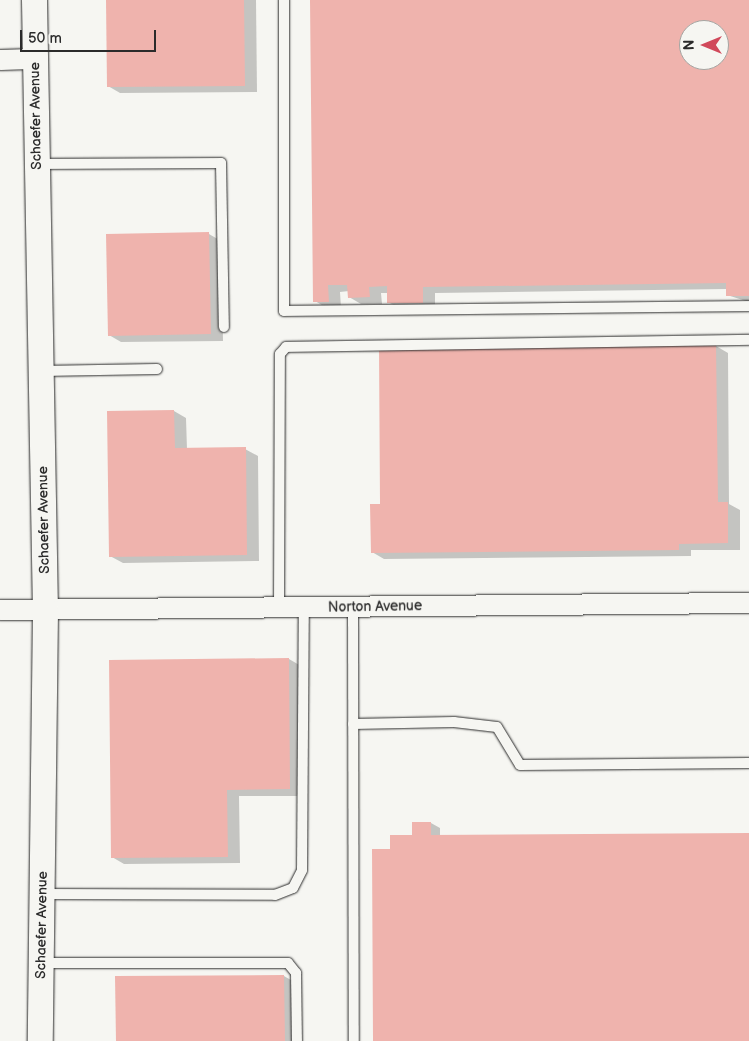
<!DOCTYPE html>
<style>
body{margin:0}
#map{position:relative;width:749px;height:1041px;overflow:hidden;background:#f6f6f2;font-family:"Balsamiq Sans",sans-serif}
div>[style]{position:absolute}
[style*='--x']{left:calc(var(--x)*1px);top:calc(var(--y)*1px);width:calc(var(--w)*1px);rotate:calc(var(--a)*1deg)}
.shadow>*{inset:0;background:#0003}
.building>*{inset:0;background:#efb3ad}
.roads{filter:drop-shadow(0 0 1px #2b2b2b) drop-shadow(0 0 1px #2b2b2b)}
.service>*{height:10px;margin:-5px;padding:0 5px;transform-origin:5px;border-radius:5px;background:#f6f6f2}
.minor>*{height:20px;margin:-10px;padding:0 10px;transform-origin:10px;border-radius:10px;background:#f6f6f2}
.tertiary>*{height:25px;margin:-12.5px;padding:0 12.5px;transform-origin:12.5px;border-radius:12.5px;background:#f6f6f2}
span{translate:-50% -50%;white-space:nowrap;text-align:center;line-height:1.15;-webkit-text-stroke:4px #f6f6f2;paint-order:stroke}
.street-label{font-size:14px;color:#2b2b2b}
.north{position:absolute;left:679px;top:20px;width:50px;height:50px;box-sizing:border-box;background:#f6f6f2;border:1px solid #a5a5a2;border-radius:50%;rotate:270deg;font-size:14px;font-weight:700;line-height:20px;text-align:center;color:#2b2b2b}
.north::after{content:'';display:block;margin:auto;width:18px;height:22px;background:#d1495b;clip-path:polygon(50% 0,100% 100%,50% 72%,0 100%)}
.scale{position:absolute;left:20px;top:30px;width:136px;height:22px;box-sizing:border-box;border:2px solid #2b2b2b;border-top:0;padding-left:6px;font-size:15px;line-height:18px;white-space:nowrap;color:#2b2b2b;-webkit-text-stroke:4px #f6f6f2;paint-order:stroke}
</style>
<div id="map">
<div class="shadow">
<div style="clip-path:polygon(108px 0,256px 0,257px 92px,120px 93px,108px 86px)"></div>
<div style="clip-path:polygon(evenodd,311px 0,749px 0,749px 302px,727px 295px,727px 289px,435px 293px,435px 309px,401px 309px,388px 302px,388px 293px,381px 293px,382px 304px,361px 304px,349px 297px,349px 291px,340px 292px,341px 308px,327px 308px,315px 301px,311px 0,689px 30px,719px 30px,719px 60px,689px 60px,689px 30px)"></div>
<div style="clip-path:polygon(209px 234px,221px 241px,223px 341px,121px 342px,109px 335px,107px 235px)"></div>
<div style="clip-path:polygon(716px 346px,728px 353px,729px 504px,740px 510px,740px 550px,691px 550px,691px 556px,384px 559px,372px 552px,382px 505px,380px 350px)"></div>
<div style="clip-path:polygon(174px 411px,186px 418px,187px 449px,245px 449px,258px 456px,259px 561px,123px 563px,110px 556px)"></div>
<div style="clip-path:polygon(289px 659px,301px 666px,302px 796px,239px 796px,240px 863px,124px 864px,112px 857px)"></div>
<div style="clip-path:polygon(413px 823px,431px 823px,440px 828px,440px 836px,749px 834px,749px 1041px,374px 1041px,391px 850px,413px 836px)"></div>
<div style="clip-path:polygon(284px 976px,296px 983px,297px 1041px,117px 1041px,116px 977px)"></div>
</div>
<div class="building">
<div style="clip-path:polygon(106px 0,244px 0,245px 86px,107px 87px)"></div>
<div style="clip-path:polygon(evenodd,310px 0,749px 0,749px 296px,726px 296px,726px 283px,423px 287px,423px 303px,387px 303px,387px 286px,369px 287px,370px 297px,348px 298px,347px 285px,328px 285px,329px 302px,313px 302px,310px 0,689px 30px,719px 30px,719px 60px,689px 60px,689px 30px)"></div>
<div style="clip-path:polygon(209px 232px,211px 334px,108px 336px,106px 234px)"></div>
<div style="clip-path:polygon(716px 345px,718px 502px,728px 502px,728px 543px,679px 544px,679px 550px,371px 553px,370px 504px,380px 504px,379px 348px)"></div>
<div style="clip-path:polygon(174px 410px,175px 448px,246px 447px,247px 555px,109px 557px,107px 411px)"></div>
<div style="clip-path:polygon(289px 658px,290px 789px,227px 790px,228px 857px,111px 858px,109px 660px)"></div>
<div style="clip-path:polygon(412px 822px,431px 822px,431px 835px,749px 833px,749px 1041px,373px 1041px,372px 849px,390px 849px,390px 835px,412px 835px)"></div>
<div style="clip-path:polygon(284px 975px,285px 1041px,116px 1041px,115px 976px)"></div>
</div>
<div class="roads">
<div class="service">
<div style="--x:284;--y:0;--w:311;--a:90"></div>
<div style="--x:284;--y:311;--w:465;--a:-0.6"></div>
<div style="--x:38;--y:164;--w:183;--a:-0.3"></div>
<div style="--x:221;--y:163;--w:164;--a:89"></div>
<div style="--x:41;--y:371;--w:116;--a:-1"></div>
<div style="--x:353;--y:607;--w:434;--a:89.9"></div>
<div style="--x:279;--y:608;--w:254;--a:-89.8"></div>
<div style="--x:280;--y:354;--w:9;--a:-49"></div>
<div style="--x:286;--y:347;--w:463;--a:-0.9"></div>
<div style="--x:353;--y:724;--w:101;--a:-1.1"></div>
<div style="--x:454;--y:722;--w:43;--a:6.6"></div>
<div style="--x:497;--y:727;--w:44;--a:58.8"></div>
<div style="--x:520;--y:765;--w:229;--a:-0.5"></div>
<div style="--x:42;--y:894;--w:233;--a:0.2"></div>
<div style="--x:275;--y:895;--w:19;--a:-21"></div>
<div style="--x:293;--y:888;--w:20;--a:-63"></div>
<div style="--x:302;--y:870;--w:263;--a:-89.6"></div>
<div style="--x:41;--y:963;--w:247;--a:0"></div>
<div style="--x:288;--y:963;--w:13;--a:51"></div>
<div style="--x:296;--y:973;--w:68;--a:89.2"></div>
</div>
<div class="minor">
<div style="--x:0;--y:60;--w:34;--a:-2"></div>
<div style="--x:0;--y:610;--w:749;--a:-0.54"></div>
</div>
<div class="tertiary">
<div style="--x:34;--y:0;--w:610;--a:88.97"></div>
<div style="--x:45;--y:610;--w:431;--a:90.7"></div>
</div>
</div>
<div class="street-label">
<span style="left:36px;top:116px;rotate:-91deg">Schaefer Avenue</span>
<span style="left:44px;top:520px;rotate:-91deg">Schaefer Avenue</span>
<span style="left:375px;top:607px;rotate:-1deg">Norton Avenue</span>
<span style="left:42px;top:925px;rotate:-89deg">Schaefer Avenue</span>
</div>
<div class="north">N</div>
<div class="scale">50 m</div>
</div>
